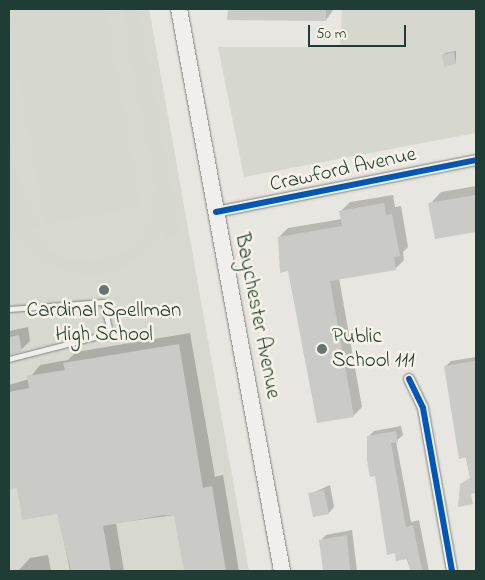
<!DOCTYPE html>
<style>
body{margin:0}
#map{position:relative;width:485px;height:580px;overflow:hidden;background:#e7e6e0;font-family:"Indie Flower",sans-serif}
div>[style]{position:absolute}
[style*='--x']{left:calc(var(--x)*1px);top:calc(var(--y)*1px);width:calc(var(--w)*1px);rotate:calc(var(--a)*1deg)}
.built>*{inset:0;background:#d7d9d0}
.green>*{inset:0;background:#d6d8cf}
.shadow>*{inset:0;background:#0003}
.building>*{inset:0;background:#cacbc6}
.roads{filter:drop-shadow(0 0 1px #7e847f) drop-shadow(0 0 1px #7e847f)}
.service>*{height:5px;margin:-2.5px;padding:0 2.5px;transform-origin:2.5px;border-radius:2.5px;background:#f0efeb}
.minor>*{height:10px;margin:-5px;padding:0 5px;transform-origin:5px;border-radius:5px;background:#f0efeb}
.primary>*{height:16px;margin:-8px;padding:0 8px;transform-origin:8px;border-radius:8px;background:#f0efeb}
.cycleway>*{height:6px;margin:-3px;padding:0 3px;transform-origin:3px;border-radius:3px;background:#0057b8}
.dots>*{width:14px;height:14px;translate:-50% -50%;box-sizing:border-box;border:2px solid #f7f3e8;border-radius:50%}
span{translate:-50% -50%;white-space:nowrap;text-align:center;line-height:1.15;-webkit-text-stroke:5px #f7f3e8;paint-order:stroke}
.street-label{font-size:21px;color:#1f3d34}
.poi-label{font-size:21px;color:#1f3d34}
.left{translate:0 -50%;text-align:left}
.frame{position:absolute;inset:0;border:10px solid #1f3d34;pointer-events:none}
.scale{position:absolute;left:308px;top:25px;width:98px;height:22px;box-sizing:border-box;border:2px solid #1f3d34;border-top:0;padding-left:6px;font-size:15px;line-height:18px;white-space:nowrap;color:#1f3d34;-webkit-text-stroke:4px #f7f3e8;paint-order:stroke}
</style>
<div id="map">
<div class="built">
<div style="clip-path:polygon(9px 9px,149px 9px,249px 571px,9px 571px)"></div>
</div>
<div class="green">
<div style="clip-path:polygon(27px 9px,104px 9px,140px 207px,46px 224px,9px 20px,9px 12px)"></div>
<div style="clip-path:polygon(123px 9px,137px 10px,179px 236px,166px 239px,164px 226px,148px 249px,120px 270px,99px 275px,69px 273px,45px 263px,19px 236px,9px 241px,9px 134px,19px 188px,40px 227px,32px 231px,49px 249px,66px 258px,94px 262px,121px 254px,142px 238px,154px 214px,157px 189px)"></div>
<div style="clip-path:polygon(342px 9px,476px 9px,476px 133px,244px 177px,218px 47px,340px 47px)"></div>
</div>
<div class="shadow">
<div style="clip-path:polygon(229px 9px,334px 9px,326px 20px,229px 18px)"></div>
<div style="clip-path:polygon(456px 51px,456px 63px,443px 55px,446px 53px)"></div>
<div style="clip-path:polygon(476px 186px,476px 230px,436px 238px,430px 204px,441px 192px)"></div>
<div style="clip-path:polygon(393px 195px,395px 207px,401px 206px,408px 247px,403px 252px,404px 260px,395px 269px,339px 278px,362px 407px,353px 416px,279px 237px,288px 228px,342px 219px,341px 211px,350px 202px)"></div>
<div style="clip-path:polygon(28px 327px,30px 341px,21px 350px,9px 353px,9px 331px)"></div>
<div style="clip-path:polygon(190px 333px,215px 477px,223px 475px,239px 571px,186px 571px,175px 515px,116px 523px,124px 571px,70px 571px,58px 513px,18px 486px,9px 488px,9px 385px,29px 379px,40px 365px,68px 360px,76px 352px)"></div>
<div style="clip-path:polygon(476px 357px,476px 484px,472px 485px,445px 367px,451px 361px)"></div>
<div style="clip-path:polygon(401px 426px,403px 435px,396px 441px,409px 511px,411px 522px,419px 520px,429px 571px,411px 571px,376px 474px,368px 437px,374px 431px)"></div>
<div style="clip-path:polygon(330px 485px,334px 507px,329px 513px,310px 494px)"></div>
<div style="clip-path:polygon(352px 530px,357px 571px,325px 571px,320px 541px,326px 535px)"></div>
<div style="clip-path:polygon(48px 555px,51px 571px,18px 571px,30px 558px)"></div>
</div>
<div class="building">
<div style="clip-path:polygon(228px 9px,326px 9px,326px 21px,227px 20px)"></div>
<div style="clip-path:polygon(454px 52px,456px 64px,444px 67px,442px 55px)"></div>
<div style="clip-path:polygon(476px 195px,476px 232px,435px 239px,428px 203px)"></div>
<div style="clip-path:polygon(384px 203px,386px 215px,392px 214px,400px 256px,394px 257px,396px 270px,330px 281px,354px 417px,317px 423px,288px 271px,280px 273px,278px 237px,342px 226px,339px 211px)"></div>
<div style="clip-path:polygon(19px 335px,22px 351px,9px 355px,9px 337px)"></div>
<div style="clip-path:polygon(179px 344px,203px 488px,212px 486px,226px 571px,184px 571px,174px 516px,164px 515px,103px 526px,111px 571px,71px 571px,57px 514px,22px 520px,17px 488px,9px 489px,9px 392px,29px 388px,27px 376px,65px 370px,63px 363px)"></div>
<div style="clip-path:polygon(475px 361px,476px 493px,471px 494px,473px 504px,458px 507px,460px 484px,470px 478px,466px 457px,459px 459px,444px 366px)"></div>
<div style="clip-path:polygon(396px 431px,398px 442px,391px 443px,404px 517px,406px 527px,413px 525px,422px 570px,410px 571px,408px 559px,396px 561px,395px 553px,387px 555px,375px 476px,370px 477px,367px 461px,367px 436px)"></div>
<div style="clip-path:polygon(324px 490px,329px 514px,313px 517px,308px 493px)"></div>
<div style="clip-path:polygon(347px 535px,350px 571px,323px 570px,319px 540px)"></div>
</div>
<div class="roads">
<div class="service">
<div style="--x:9;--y:309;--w:94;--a:-4.3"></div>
<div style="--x:103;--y:302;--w:32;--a:77"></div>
<div style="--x:110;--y:333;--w:104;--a:165.6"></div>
</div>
<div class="minor">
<div style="--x:216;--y:212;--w:265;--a:-11.3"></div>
<div style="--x:409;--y:379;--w:32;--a:64"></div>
<div style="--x:423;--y:408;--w:166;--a:79.9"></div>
</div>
<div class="primary">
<div style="--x:179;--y:9;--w:571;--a:79.61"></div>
</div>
</div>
<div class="cycleway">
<div style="--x:216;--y:212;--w:265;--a:-11.3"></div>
<div style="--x:409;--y:379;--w:32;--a:64"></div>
<div style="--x:423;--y:408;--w:166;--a:79.9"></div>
</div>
<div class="dots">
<div style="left:104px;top:290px;background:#657870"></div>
<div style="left:322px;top:349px;background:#657870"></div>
</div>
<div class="street-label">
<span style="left:343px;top:170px;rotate:-12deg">Crawford Avenue</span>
<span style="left:257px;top:316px;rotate:79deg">Baychester Avenue</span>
</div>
<div class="poi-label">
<span style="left:104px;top:323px">Cardinal Spellman<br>High School</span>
<span class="left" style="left:332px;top:349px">Public<br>School 111</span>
</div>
<div class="frame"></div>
<div class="scale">50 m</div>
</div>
